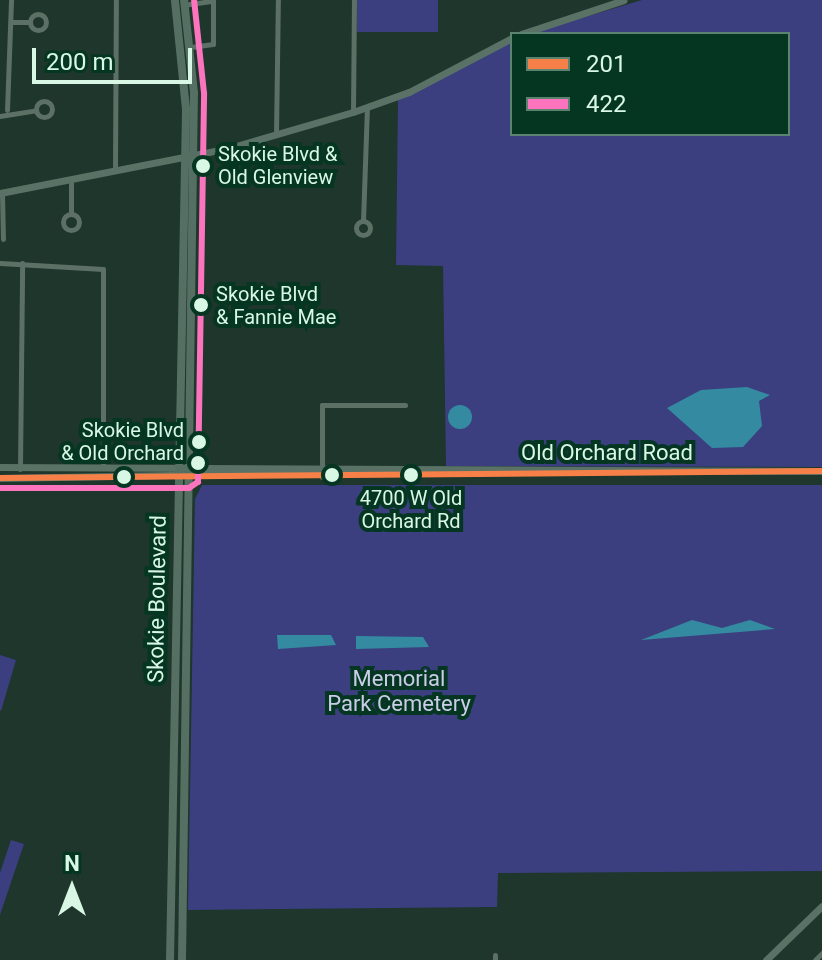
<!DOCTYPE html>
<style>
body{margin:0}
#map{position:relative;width:822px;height:960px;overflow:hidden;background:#1e362b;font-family:Roboto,sans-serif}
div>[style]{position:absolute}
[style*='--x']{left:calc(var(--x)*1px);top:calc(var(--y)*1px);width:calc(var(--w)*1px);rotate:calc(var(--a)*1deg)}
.green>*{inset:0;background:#3b3f7f}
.water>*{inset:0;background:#348ba1}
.round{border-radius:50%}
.street>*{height:5px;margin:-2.5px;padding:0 2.5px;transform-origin:2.5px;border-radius:2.5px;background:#5d7066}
.street>.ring{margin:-2.5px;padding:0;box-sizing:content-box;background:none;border:5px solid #5d7066;border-radius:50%}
.secondary>*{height:7px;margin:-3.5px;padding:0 3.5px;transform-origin:3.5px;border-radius:3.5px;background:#5a7266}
.primary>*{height:8px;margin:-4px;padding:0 4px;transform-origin:4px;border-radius:4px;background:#556f62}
.bus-1>*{height:6px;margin:-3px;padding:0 3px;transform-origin:3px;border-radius:3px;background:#f78048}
.bus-2>*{height:6px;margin:-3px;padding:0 3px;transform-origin:3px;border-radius:3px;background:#fc73be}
.dots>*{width:22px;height:22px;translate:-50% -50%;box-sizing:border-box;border:4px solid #053622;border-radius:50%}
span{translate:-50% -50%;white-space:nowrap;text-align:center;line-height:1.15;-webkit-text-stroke:8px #053622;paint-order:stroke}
.bus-label{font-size:20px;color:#d9f7e5}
.left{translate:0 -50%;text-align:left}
.right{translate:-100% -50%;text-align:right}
.street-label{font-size:22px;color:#d9f7e5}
.park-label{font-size:22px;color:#c9cde8}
.legend{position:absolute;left:510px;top:32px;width:280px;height:104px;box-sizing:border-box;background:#053622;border:2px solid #5a8370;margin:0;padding:10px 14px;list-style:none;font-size:24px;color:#d9f7e5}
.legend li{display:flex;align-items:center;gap:16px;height:40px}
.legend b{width:40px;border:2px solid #5a8370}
.north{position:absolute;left:32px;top:848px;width:80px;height:80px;-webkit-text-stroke:6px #053622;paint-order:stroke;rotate:0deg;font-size:22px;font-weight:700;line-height:32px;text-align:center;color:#d9f7e5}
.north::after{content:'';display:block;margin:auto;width:28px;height:36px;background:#d9f7e5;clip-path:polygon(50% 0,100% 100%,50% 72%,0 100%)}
.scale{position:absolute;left:32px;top:48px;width:160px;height:36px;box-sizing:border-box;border:4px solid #d9f7e5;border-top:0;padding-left:10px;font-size:24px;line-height:28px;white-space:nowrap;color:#d9f7e5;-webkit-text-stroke:6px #053622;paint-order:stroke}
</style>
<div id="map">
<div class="green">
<div style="clip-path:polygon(357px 0,438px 0,438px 32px,357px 32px)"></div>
<div style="clip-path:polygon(642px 0,822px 0,822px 467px,446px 466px,443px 266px,396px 265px,398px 100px,512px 41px,512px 134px,788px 134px,788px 34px,528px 34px)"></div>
<div style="clip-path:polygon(202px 485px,822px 485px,822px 871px,498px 873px,497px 907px,188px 910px,195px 499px)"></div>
<div style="clip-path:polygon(0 655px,16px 660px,1px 711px,0 710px)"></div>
<div style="clip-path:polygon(11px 840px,24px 844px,0 915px,0 873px)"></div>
</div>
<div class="water">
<div style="clip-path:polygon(747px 387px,770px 395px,759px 401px,762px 426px,743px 447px,712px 448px,667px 408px,701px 390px)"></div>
<div class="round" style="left:448px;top:405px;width:24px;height:24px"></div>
<div style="clip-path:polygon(692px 620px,722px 628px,750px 620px,775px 629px,641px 640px)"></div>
<div style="clip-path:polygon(277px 635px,331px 635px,336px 645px,278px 649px)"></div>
<div style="clip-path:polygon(356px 636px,423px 637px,429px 647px,356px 649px)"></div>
</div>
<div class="street">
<div style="--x:183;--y:5;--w:30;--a:-8"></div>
<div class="ring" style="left:30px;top:14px;width:11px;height:11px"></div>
<div style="--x:11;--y:22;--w:19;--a:0"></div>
<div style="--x:191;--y:47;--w:22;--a:-8"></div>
<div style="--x:213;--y:44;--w:44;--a:-90"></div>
<div class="ring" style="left:36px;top:101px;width:11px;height:11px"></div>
<div style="--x:7;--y:110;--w:110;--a:-87.9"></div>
<div style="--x:353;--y:112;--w:112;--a:-89.5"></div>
<div style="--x:0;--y:116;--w:36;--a:-9"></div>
<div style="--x:276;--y:135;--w:135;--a:-89.2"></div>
<div style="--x:115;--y:171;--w:171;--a:-89.7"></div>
<div style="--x:71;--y:182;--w:32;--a:90"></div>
<div style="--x:2;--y:193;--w:46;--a:88.8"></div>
<div class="ring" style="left:63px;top:214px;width:11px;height:11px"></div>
<div class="ring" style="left:356px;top:221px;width:9px;height:9px"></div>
<div style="--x:363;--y:221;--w:113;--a:-88"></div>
<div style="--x:0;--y:263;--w:103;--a:3.3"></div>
<div style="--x:103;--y:269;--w:198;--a:90"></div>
<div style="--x:20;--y:469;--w:206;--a:-89.4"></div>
<div style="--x:322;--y:477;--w:72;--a:-90"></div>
<div style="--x:322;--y:405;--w:83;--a:0"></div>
<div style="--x:495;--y:960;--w:5;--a:-90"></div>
<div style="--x:815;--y:960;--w:10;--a:-45"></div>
</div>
<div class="secondary">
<div style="--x:521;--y:34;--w:108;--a:-18.3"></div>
<div style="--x:0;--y:193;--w:233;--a:-11.1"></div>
<div style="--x:229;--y:148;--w:129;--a:-16.2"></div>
<div style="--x:353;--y:112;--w:59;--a:-19.7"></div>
<div style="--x:409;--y:92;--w:116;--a:-27.7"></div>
<div style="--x:0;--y:467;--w:822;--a:0.28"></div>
<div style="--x:0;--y:478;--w:392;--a:-1"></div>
<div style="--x:766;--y:960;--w:78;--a:-44"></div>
</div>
<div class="primary">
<div style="--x:170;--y:960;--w:851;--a:-88.92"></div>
<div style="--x:186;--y:109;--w:110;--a:-95.8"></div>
<div style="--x:182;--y:960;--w:867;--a:-89.21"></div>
<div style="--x:194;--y:93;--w:94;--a:-96.1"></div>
</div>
<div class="bus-1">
<div style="--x:0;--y:478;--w:822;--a:-0.49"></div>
</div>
<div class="bus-2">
<div style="--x:0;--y:488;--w:189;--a:0"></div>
<div style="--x:189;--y:488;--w:11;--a:-34"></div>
<div style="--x:198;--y:482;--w:389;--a:-89.1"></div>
<div style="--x:204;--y:93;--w:94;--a:-96.1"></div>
</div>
<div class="dots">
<div style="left:203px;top:166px;background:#d9f7e5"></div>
<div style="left:201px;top:305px;background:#d9f7e5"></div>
<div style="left:199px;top:442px;background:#d9f7e5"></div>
<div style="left:198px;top:463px;background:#d9f7e5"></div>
<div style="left:332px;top:475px;background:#d9f7e5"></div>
<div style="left:411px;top:475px;background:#d9f7e5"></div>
<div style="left:124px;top:477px;background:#d9f7e5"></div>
</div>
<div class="bus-label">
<span class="left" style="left:218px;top:166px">Skokie Blvd &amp;<br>Old Glenview</span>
<span class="left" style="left:216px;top:306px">Skokie Blvd<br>&amp; Fannie Mae</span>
<span class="right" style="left:184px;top:442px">Skokie Blvd<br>&amp; Old Orchard</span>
<span style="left:411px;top:510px">4700 W Old<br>Orchard Rd</span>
</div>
<div class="street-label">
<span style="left:607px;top:453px">Old Orchard Road</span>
<span style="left:157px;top:599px;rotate:-89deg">Skokie Boulevard</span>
</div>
<div class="park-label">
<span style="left:399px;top:691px">Memorial<br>Park Cemetery</span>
</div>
<ul class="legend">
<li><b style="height:10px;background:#f78048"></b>201</li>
<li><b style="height:10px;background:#fc73be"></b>422</li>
</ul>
<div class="north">N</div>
<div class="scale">200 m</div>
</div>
